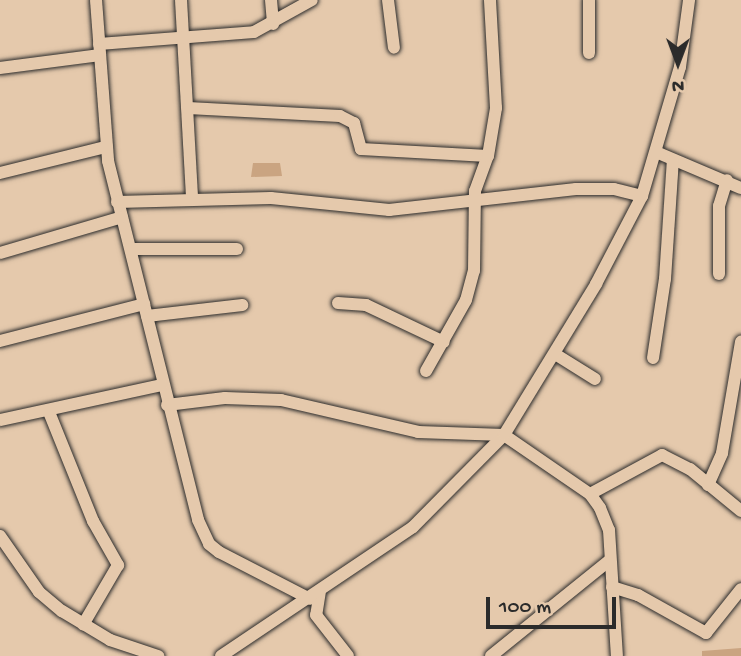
<!DOCTYPE html>
<style>
body{margin:0}
#map{position:relative;width:741px;height:656px;overflow:hidden;background:#e5c9ac;font-family:"Gochi Hand",sans-serif}
div>[style]{position:absolute}
[style*='--x']{left:calc(var(--x)*1px);top:calc(var(--y)*1px);width:calc(var(--w)*1px);rotate:calc(var(--a)*1deg)}
.building>*{inset:0;background:#caa481}
.roads{filter:drop-shadow(0 0 2px #2b2b2b) drop-shadow(0 0 2px #2b2b2b)}
.minor>*{height:12px;margin:-6px;padding:0 6px;transform-origin:6px;border-radius:6px;background:#e5c9ac}
span{translate:-50% -50%;white-space:nowrap;text-align:center;line-height:1.15;-webkit-text-stroke:5px #e5c9ac;paint-order:stroke}
.north{position:absolute;left:643px;top:28px;width:70px;height:70px;-webkit-text-stroke:5px #e5c9ac;paint-order:stroke;rotate:180deg;font-size:19px;font-weight:700;line-height:28px;text-align:center;color:#2b2b2b}
.north::after{content:'';display:block;margin:auto;width:24px;height:32px;background:#2b2b2b;clip-path:polygon(50% 0,100% 100%,50% 72%,0 100%)}
.scale{position:absolute;left:486px;top:597px;width:130px;height:32px;box-sizing:border-box;border:4px solid #2b2b2b;border-top:0;padding-left:9px;font-size:21px;line-height:24px;white-space:nowrap;color:#2b2b2b;-webkit-text-stroke:5px #e5c9ac;paint-order:stroke}
</style>
<div id="map">
<div class="building">
<div style="clip-path:polygon(253px 163px,280px 163px,282px 176px,251px 177px)"></div>
<div style="clip-path:polygon(741px 648px,741px 656px,702px 656px,702px 651px)"></div>
</div>
<div class="roads">
<div class="minor">
<div style="--x:96;--y:0;--w:161;--a:85.7"></div>
<div style="--x:108;--y:161;--w:370;--a:75.9"></div>
<div style="--x:198;--y:520;--w:26;--a:65"></div>
<div style="--x:209;--y:544;--w:13;--a:39"></div>
<div style="--x:219;--y:552;--w:102;--a:27.3"></div>
<div style="--x:181;--y:0;--w:199;--a:86.8"></div>
<div style="--x:271;--y:0;--w:24;--a:85"></div>
<div style="--x:388;--y:0;--w:48;--a:82.9"></div>
<div style="--x:99;--y:44;--w:155;--a:-4.4"></div>
<div style="--x:254;--y:32;--w:66;--a:-28.9"></div>
<div style="--x:589;--y:53;--w:53;--a:-90"></div>
<div style="--x:0;--y:68;--w:101;--a:-7.4"></div>
<div style="--x:188;--y:108;--w:152;--a:3"></div>
<div style="--x:340;--y:116;--w:16;--a:27"></div>
<div style="--x:354;--y:123;--w:27;--a:75"></div>
<div style="--x:361;--y:149;--w:127;--a:3.2"></div>
<div style="--x:656;--y:152;--w:92;--a:23"></div>
<div style="--x:0;--y:173;--w:108;--a:-13.9"></div>
<div style="--x:117;--y:202;--w:154;--a:-1.5"></div>
<div style="--x:271;--y:198;--w:119;--a:5.8"></div>
<div style="--x:389;--y:210;--w:188;--a:-6.4"></div>
<div style="--x:576;--y:189;--w:38;--a:0"></div>
<div style="--x:614;--y:189;--w:29;--a:14"></div>
<div style="--x:131;--y:249;--w:106;--a:0"></div>
<div style="--x:0;--y:253;--w:127;--a:-16.4"></div>
<div style="--x:719;--y:274;--w:68;--a:-90"></div>
<div style="--x:719;--y:206;--w:27;--a:-73"></div>
<div style="--x:338;--y:303;--w:28;--a:4"></div>
<div style="--x:366;--y:305;--w:86;--a:25.4"></div>
<div style="--x:147;--y:316;--w:96;--a:-6.6"></div>
<div style="--x:0;--y:341;--w:149;--a:-14.4"></div>
<div style="--x:555;--y:354;--w:47;--a:32"></div>
<div style="--x:653;--y:358;--w:80;--a:-81.4"></div>
<div style="--x:665;--y:279;--w:119;--a:-86.2"></div>
<div style="--x:426;--y:371;--w:81;--a:-60.6"></div>
<div style="--x:466;--y:300;--w:30;--a:-75"></div>
<div style="--x:474;--y:271;--w:80;--a:-89.3"></div>
<div style="--x:475;--y:191;--w:37;--a:-70"></div>
<div style="--x:488;--y:156;--w:49;--a:-80.5"></div>
<div style="--x:496;--y:108;--w:108;--a:-93.2"></div>
<div style="--x:167;--y:405;--w:58;--a:-6.9"></div>
<div style="--x:225;--y:398;--w:56;--a:2"></div>
<div style="--x:281;--y:400;--w:141;--a:13.1"></div>
<div style="--x:418;--y:432;--w:86;--a:2"></div>
<div style="--x:504;--y:435;--w:104;--a:34.5"></div>
<div style="--x:590;--y:494;--w:17;--a:54"></div>
<div style="--x:600;--y:508;--w:24;--a:68"></div>
<div style="--x:609;--y:530;--w:126;--a:86.4"></div>
<div style="--x:49;--y:412;--w:118;--a:68"></div>
<div style="--x:93;--y:521;--w:51;--a:60.4"></div>
<div style="--x:118;--y:565;--w:69;--a:120.3"></div>
<div style="--x:0;--y:420;--w:166;--a:-12.2"></div>
<div style="--x:708;--y:485;--w:35;--a:-66"></div>
<div style="--x:722;--y:453;--w:113;--a:-80.3"></div>
<div style="--x:590;--y:494;--w:82;--a:-28.4"></div>
<div style="--x:662;--y:455;--w:31;--a:27"></div>
<div style="--x:690;--y:469;--w:66;--a:39.5"></div>
<div style="--x:0;--y:536;--w:68;--a:55.1"></div>
<div style="--x:39;--y:592;--w:30;--a:40"></div>
<div style="--x:62;--y:611;--w:56;--a:31.1"></div>
<div style="--x:110;--y:640;--w:51;--a:18.4"></div>
<div style="--x:612;--y:587;--w:27;--a:17"></div>
<div style="--x:638;--y:595;--w:78;--a:29.2"></div>
<div style="--x:706;--y:633;--w:56;--a:-51.5"></div>
<div style="--x:320;--y:591;--w:24;--a:99"></div>
<div style="--x:316;--y:615;--w:52;--a:52"></div>
<div style="--x:221;--y:656;--w:231;--a:-33.9"></div>
<div style="--x:413;--y:527;--w:129;--a:-45.3"></div>
<div style="--x:504;--y:435;--w:177;--a:-58.6"></div>
<div style="--x:596;--y:284;--w:99;--a:-62.4"></div>
<div style="--x:642;--y:196;--w:134;--a:-73.6"></div>
<div style="--x:680;--y:67;--w:68;--a:-82.3"></div>
<div style="--x:491;--y:656;--w:153;--a:-38.9"></div>
</div>
</div>
<div class="north">N</div>
<div class="scale">100 m</div>
</div>
